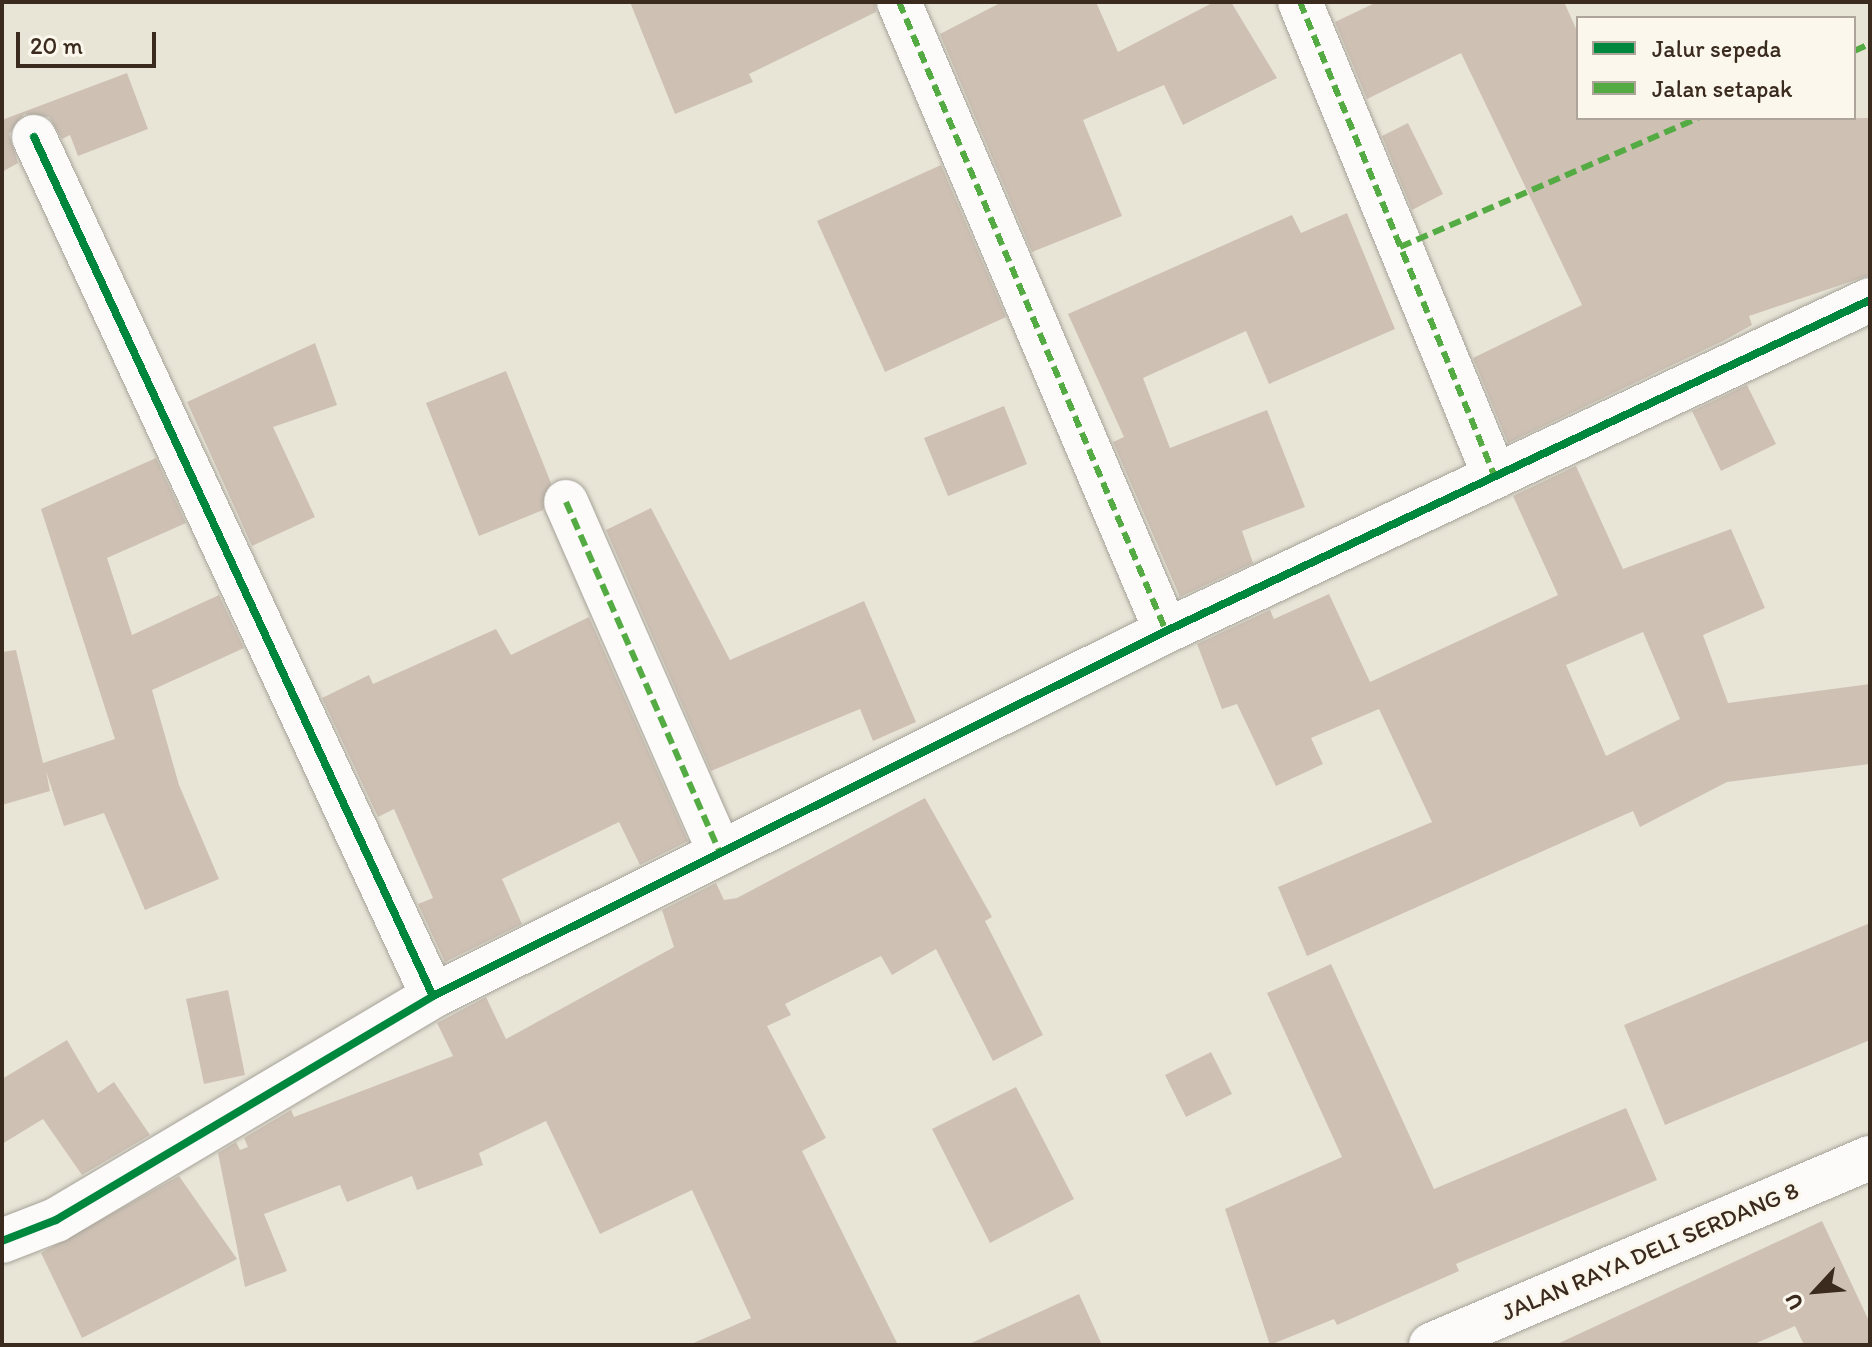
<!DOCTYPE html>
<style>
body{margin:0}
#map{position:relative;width:1872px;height:1347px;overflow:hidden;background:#e8e5d7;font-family:Itim,sans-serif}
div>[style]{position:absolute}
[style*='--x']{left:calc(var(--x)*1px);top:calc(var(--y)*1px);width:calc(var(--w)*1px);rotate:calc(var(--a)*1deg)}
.building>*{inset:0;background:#cec1b4}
.roads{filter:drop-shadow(0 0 2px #a6a299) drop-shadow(0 0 2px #a6a299)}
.minor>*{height:44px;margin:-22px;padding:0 22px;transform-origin:22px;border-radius:22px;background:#fcfbf9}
.quiet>*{height:6px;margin-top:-3px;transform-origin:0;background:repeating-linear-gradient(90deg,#55ab43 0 12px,transparent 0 18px)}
.cycleway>*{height:8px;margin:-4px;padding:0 4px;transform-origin:4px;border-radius:4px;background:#00873e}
span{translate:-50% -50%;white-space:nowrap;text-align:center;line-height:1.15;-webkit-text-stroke:6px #fbf7ec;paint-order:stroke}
.street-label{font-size:24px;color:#3b2a1e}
.frame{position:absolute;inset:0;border:4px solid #3b2a1e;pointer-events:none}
.legend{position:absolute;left:1576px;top:16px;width:280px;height:104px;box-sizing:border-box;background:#fbf7ec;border:2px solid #aea59a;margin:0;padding:10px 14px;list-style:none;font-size:24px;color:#3b2a1e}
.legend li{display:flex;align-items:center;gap:16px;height:40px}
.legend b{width:40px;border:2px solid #aea59a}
.north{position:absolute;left:1776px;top:1251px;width:80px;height:80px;-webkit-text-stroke:6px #fbf7ec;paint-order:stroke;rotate:244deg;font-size:22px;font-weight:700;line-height:32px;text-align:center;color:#3b2a1e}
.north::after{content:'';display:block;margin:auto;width:28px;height:36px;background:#3b2a1e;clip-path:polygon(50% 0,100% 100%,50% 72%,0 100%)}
.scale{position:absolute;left:16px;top:32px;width:140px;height:36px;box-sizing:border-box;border:4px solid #3b2a1e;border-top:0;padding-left:10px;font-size:24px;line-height:28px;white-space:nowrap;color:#3b2a1e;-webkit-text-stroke:6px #fbf7ec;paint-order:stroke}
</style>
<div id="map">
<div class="building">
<div style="clip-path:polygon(630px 2px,875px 2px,876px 12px,749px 74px,753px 82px,675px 114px)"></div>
<div style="clip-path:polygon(1002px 2px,1096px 2px,1118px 52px,1214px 2px,1231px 2px,1277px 78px,1183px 125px,1164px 85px,1083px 120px,1122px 216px,1032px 252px,940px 34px)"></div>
<div style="clip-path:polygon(1377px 2px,1564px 2px,1578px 33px,1578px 118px,1870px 118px,1870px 275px,1749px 316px,1752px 325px,1725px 340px,1508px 443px,1473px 358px,1582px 305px,1461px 53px,1367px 99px,1335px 22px)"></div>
<div style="clip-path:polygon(127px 73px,148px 129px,78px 156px,70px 135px,62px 139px,49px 117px,24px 114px,9px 134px,18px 163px,2px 172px,2px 120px)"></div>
<div style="clip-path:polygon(1408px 123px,1443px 194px,1412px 210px,1382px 136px)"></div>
<div style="clip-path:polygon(941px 165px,1006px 317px,885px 372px,817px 221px)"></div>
<div style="clip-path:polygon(1347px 213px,1395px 329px,1269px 384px,1246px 331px,1143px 378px,1170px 448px,1267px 410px,1305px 507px,1242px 531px,1253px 563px,1180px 597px,1113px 442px,1124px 437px,1068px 314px,1292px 215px,1301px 233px)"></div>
<div style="clip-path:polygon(315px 343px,337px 405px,273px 427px,315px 517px,252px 546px,187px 402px)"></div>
<div style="clip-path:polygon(506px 371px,551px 483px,543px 510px,479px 536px,426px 403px)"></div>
<div style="clip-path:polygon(1747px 385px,1776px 444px,1721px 471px,1692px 411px)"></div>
<div style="clip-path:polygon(1004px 406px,1027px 464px,948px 496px,924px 438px)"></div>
<div style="clip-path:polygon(156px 458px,186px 523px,107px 558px,132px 635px,219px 595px,244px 648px,152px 690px,179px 785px,219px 879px,145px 910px,104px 813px,64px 826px,46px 771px,50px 791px,2px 805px,2px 652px,16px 650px,43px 763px,115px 739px,41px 509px)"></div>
<div style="clip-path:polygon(evenodd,1576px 466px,1623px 569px,1731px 529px,1765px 608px,1703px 635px,1728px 703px,1870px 684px,1870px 764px,1727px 782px,1640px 827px,1633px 811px,1307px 956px,1278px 887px,1432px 822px,1379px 709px,1311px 738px,1323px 764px,1276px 786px,1237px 704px,1222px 709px,1197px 644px,1270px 610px,1274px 619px,1329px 594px,1370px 682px,1558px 595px,1513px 496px,1576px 466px,1643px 632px,1680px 719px,1606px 756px,1566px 665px,1643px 632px)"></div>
<div style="clip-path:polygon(651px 508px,730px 660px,864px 601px,916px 722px,873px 741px,860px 709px,711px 771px,606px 530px)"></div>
<div style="clip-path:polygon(589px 617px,688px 841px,640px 865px,619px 822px,502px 879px,522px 924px,445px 962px,418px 904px,433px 898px,394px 809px,378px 817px,322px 698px,369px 675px,373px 684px,496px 629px,511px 655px)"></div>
<div style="clip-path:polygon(925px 798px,992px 917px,985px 921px,1043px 1035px,993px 1061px,936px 949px,892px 975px,881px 956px,785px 1004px,791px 1015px,767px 1026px,826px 1138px,802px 1151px,898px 1345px,689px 1345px,751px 1318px,692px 1190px,600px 1234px,546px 1121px,479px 1153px,483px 1165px,417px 1190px,412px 1176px,347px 1202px,340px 1185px,264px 1214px,287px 1271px,245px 1287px,218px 1153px,236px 1142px,240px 1150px,248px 1147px,244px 1138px,291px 1110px,294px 1117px,453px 1056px,437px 1023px,486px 997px,506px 1039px,674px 947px,662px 910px,716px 883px,724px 900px,737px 898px)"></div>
<div style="clip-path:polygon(1870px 923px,1870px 1040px,1665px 1125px,1624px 1025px)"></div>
<div style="clip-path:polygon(1331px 964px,1434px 1189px,1626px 1108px,1657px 1180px,1456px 1264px,1459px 1271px,1337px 1325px,1334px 1319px,1270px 1345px,1225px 1209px,1342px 1157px,1267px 993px)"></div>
<div style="clip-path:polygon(228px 990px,245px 1075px,204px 1084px,186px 999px)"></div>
<div style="clip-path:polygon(67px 1040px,98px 1093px,114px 1082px,150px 1135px,82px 1175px,43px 1119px,2px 1144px,2px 1079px)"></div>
<div style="clip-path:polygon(1211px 1052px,1232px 1094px,1186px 1117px,1165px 1075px)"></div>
<div style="clip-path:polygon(1016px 1087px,1074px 1199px,990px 1243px,932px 1129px)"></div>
<div style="clip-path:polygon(179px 1176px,237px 1259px,82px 1338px,41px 1253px)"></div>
<div style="clip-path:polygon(1822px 1221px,1870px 1323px,1870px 1345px,1804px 1345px,1795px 1326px,1752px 1345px,1555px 1345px)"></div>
<div style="clip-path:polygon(1079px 1294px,1102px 1345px,967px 1345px)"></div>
</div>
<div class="roads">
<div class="minor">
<div style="--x:899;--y:2;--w:683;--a:67"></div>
<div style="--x:1300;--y:2;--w:513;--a:67.68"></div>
<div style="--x:34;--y:137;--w:947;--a:65.09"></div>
<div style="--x:566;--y:502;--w:383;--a:66.3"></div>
<div style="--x:2;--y:1241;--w:58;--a:-21.3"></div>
<div style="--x:56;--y:1220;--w:439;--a:-30.7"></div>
<div style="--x:433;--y:996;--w:819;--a:-26.47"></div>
<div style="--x:1166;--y:631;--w:778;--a:-25.18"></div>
<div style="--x:1431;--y:1345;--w:477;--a:-23.1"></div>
</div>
</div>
<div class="quiet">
<div style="--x:899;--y:2;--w:683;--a:67"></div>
<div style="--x:1300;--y:2;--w:513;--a:67.68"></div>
<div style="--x:1854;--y:51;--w:17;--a:-24"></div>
<div style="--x:1400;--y:247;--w:325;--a:-23.4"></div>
<div style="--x:566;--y:502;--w:383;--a:66.3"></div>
</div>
<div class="cycleway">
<div style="--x:34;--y:137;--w:947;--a:65.09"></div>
<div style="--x:2;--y:1241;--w:58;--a:-21.3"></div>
<div style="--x:56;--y:1220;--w:439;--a:-30.7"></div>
<div style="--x:433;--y:996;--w:819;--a:-26.47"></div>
<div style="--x:1166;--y:631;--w:778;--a:-25.18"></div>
</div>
<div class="street-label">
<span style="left:1650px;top:1251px;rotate:-23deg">JALAN RAYA DELI SERDANG 8</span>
</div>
<div class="frame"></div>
<ul class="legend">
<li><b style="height:10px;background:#00873e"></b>Jalur sepeda</li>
<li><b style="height:10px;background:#55ab43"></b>Jalan setapak</li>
</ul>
<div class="north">U</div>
<div class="scale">20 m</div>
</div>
